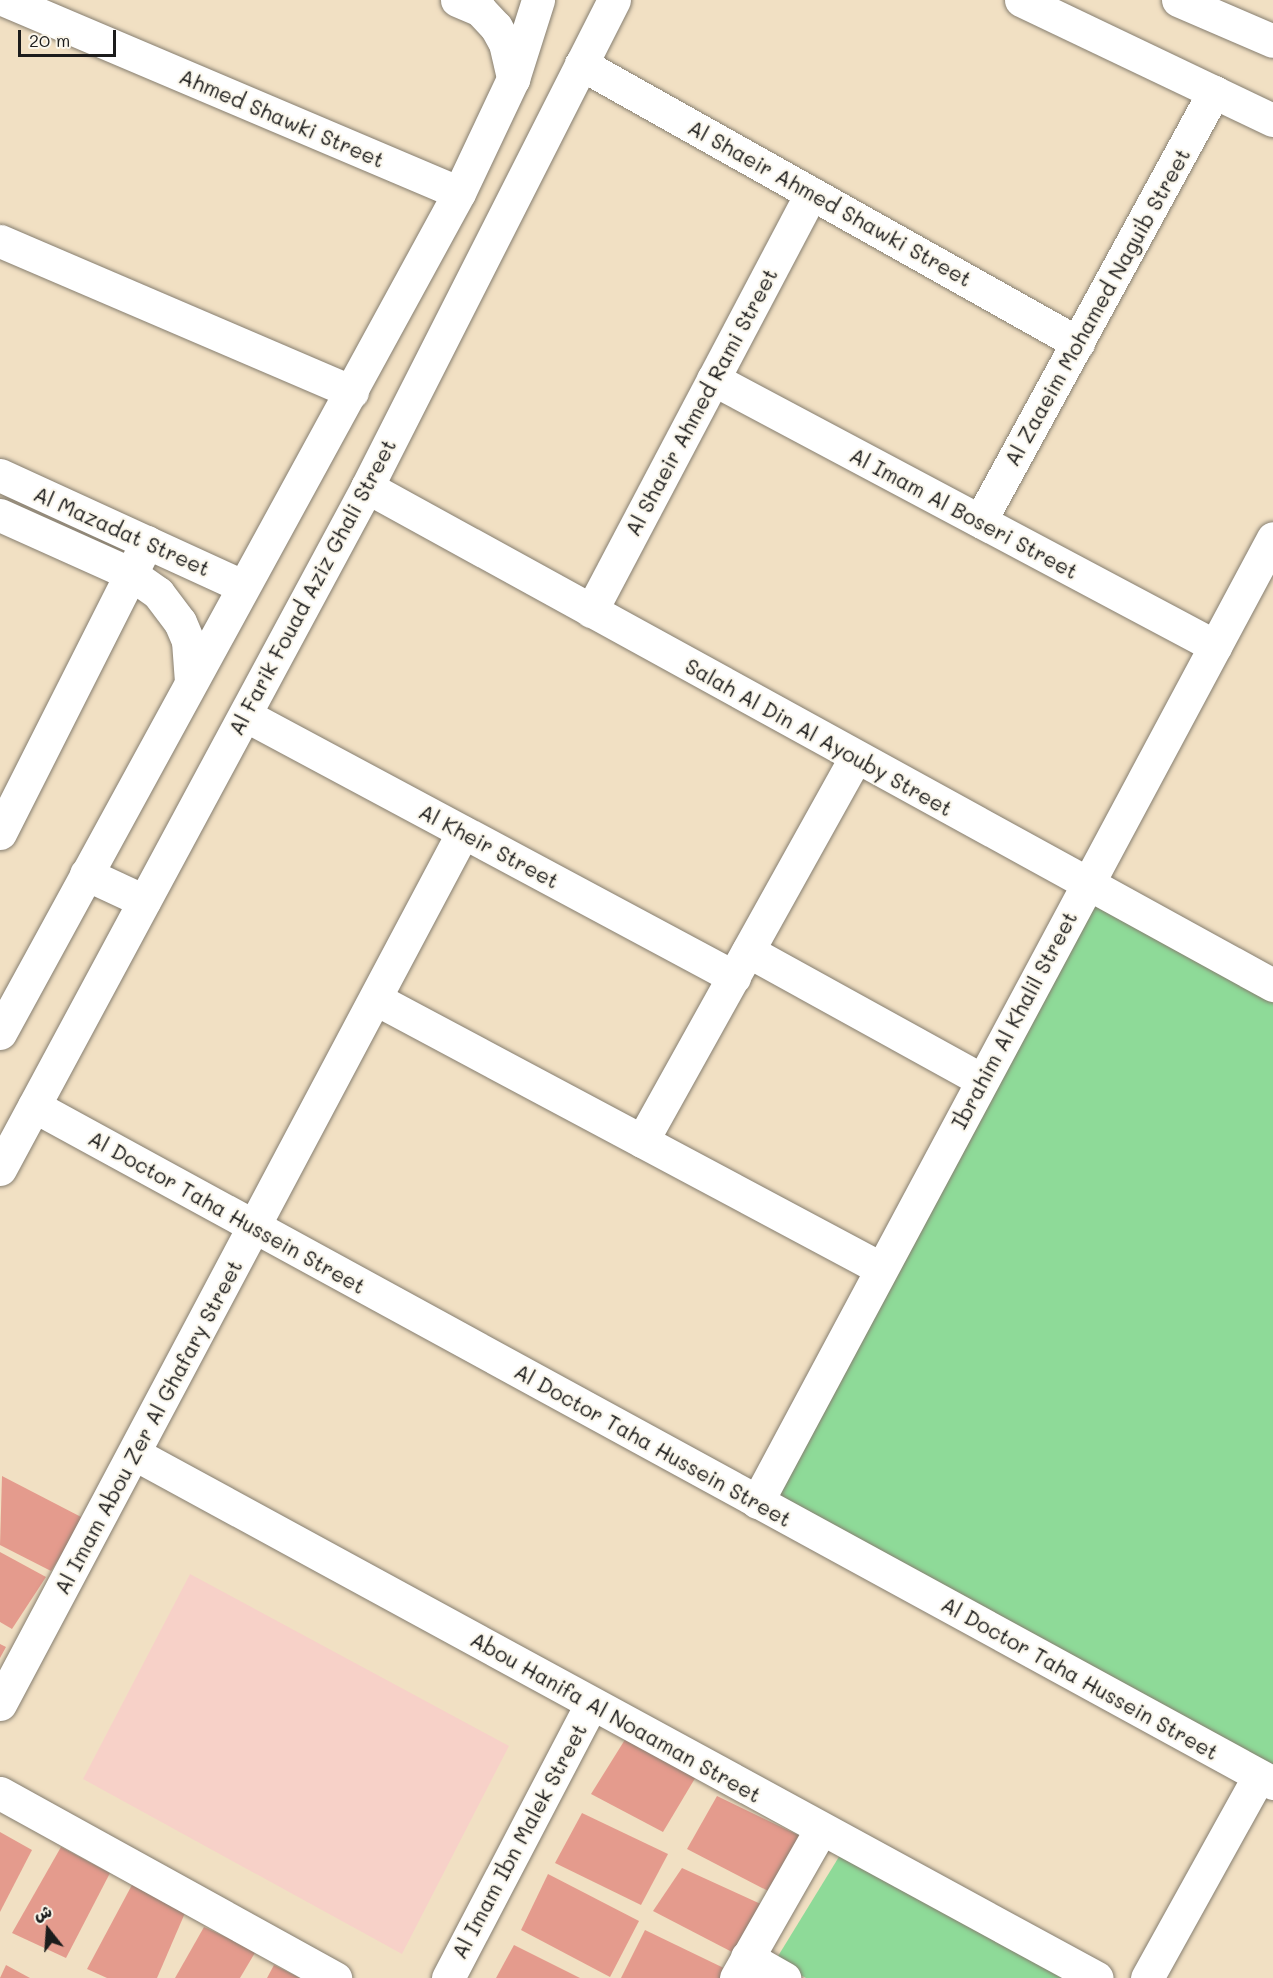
<!DOCTYPE html>
<meta charset="utf-8">
<style>
body{margin:0}
#map{position:relative;width:1273px;height:1978px;overflow:hidden;background:#f1e0c3;font-family:Mali,"Playpen Sans Arabic",sans-serif}
div>[style]{position:absolute}
[style*='--x']{left:calc(var(--x)*1px);top:calc(var(--y)*1px);width:calc(var(--w)*1px);rotate:calc(var(--a)*1deg)}
.built>*{inset:0;background:#f7d1c8}
.green>*{inset:0;background:#8eda98}
.building>*{inset:0;background:#e49b8d}
.roads{filter:drop-shadow(0 0 2px #867e70) drop-shadow(0 0 2px #867e70)}
.street>*{height:33px;margin:-16.5px;padding:0 16.5px;transform-origin:16.5px;border-radius:16.5px;background:#fff}
.secondary>*{height:33px;margin:-16.5px;padding:0 16.5px;transform-origin:16.5px;border-radius:16.5px;background:#fff}
.primary>*{height:33px;margin:-16.5px;padding:0 16.5px;transform-origin:16.5px;border-radius:16.5px;background:#fff}
span{translate:-50% -50%;white-space:nowrap;text-align:center;line-height:1.15;-webkit-text-stroke:4.5px #fbf7ec;paint-order:stroke}
.street-label{font-size:21px;color:#1c1c1c}
.north{position:absolute;left:18px;top:1900px;width:60px;height:60px;-webkit-text-stroke:4px #fbf7ec;paint-order:stroke;rotate:343deg;font-size:16px;font-weight:700;line-height:24px;text-align:center;color:#1c1c1c}
.north::after{content:'';display:block;margin:auto;width:21px;height:27px;background:#1c1c1c;clip-path:polygon(50% 0,100% 100%,50% 72%,0 100%)}
.scale{position:absolute;left:18px;top:30px;width:98px;height:27px;box-sizing:border-box;border:3px solid #1c1c1c;border-top:0;padding-left:8px;font-size:18px;line-height:21px;white-space:nowrap;color:#1c1c1c;-webkit-text-stroke:4px #fbf7ec;paint-order:stroke}
</style>
<div id="map">
<div class="built">
<div style="clip-path:polygon(190px 1574px,509px 1746px,402px 1954px,83px 1779px)"></div>
</div>
<div class="green">
<div style="clip-path:polygon(1087px 884px,1273px 984px,1273px 1784px,757px 1502px)"></div>
<div style="clip-path:polygon(845px 1847px,1084px 1978px,806px 1978px,775px 1961px)"></div>
</div>
<div class="building">
<div style="clip-path:polygon(2px 1476px,85px 1519px,51px 1571px,0 1545px)"></div>
<div style="clip-path:polygon(0 1552px,46px 1577px,12px 1629px,0 1622px)"></div>
<div style="clip-path:polygon(0 1644px,6px 1647px,0 1658px)"></div>
<div style="clip-path:polygon(626px 1738px,697px 1775px,663px 1832px,591px 1794px)"></div>
<div style="clip-path:polygon(717px 1796px,802px 1837px,770px 1892px,687px 1849px)"></div>
<div style="clip-path:polygon(582px 1813px,668px 1854px,641px 1905px,555px 1863px)"></div>
<div style="clip-path:polygon(0 1832px,32px 1850px,0 1912px)"></div>
<div style="clip-path:polygon(61px 1847px,110px 1873px,66px 1958px,12px 1933px)"></div>
<div style="clip-path:polygon(682px 1868px,765px 1906px,732px 1952px,653px 1911px)"></div>
<div style="clip-path:polygon(548px 1874px,639px 1921px,610px 1977px,521px 1930px)"></div>
<div style="clip-path:polygon(133px 1883px,185px 1913px,157px 1978px,107px 1978px,87px 1969px)"></div>
<div style="clip-path:polygon(204px 1927px,256px 1951px,240px 1978px,175px 1978px)"></div>
<div style="clip-path:polygon(645px 1930px,730px 1971px,725px 1978px,621px 1978px)"></div>
<div style="clip-path:polygon(514px 1945px,580px 1978px,496px 1978px)"></div>
<div style="clip-path:polygon(6px 1965px,30px 1978px,0 1978px)"></div>
<div style="clip-path:polygon(274px 1965px,300px 1978px,267px 1978px)"></div>
</div>
<div class="roads">
<div class="street">
<div style="--x:5;--y:0;--w:493;--a:23"></div>
<div style="--x:1021;--y:0;--w:279;--a:25.5"></div>
<div style="--x:581;--y:64;--w:570;--a:29.31"></div>
<div style="--x:0;--y:241;--w:383;--a:23.2"></div>
<div style="--x:713;--y:379;--w:569;--a:28.01"></div>
<div style="--x:367;--y:487;--w:1034;--a:28.8"></div>
<div style="--x:980;--y:521;--w:489;--a:-61.4"></div>
<div style="--x:591;--y:611;--w:472;--a:-62.2"></div>
<div style="--x:245;--y:715;--w:555;--a:28.18"></div>
<div style="--x:0;--y:833;--w:326;--a:-63.2"></div>
<div style="--x:748;--y:951;--w:267;--a:28.9"></div>
<div style="--x:376;--y:999;--w:571;--a:28.09"></div>
<div style="--x:34;--y:1106;--w:1412;--a:28.65"></div>
<div style="--x:642;--y:1141;--w:438;--a:-60.9"></div>
<div style="--x:135;--y:1454;--w:1095;--a:28.58"></div>
<div style="--x:757;--y:1502;--w:1093;--a:-61.84"></div>
<div style="--x:0;--y:1704;--w:987;--a:-62.03"></div>
<div style="--x:0;--y:1793;--w:383;--a:28.9"></div>
<div style="--x:747;--y:1957;--w:43;--a:29.6"></div>
<div style="--x:448;--y:1978;--w:309;--a:-62.4"></div>
<div style="--x:736;--y:1978;--w:172;--a:-60.3"></div>
<div style="--x:1147;--y:1978;--w:231;--a:-61"></div>
</div>
<div class="secondary">
<div style="--x:457;--y:0;--w:25;--a:23"></div>
<div style="--x:480;--y:10;--w:23;--a:47"></div>
<div style="--x:496;--y:27;--w:18;--a:61"></div>
<div style="--x:505;--y:43;--w:37;--a:77"></div>
<div style="--x:0;--y:475;--w:267;--a:24.6"></div>
<div style="--x:0;--y:515;--w:144;--a:24.2"></div>
<div style="--x:131;--y:574;--w:33;--a:35"></div>
<div style="--x:158;--y:593;--w:36;--a:53"></div>
<div style="--x:180;--y:622;--w:21;--a:67"></div>
<div style="--x:188;--y:641;--w:41;--a:85.8"></div>
<div style="--x:86;--y:874;--w:64;--a:25"></div>
<div style="--x:0;--y:1033;--w:957;--a:-61.35"></div>
<div style="--x:459;--y:193;--w:126;--a:-64.7"></div>
<div style="--x:513;--y:79;--w:83;--a:-72.4"></div>
<div style="--x:0;--y:1169;--w:774;--a:-61.71"></div>
<div style="--x:367;--y:487;--w:546;--a:-63.11"></div>
</div>
<div class="primary">
<div style="--x:1178;--y:0;--w:103;--a:23.3"></div>
</div>
</div>
<div class="street-label">
<span style="left:282px;top:118px;rotate:23deg">Ahmed Shawki Street</span>
<span style="left:830px;top:203px;rotate:29deg">Al Shaeir Ahmed Shawki Street</span>
<span style="left:1097px;top:307px;rotate:-61deg">Al Zaaeim Mohamed Naguib Street</span>
<span style="left:701px;top:402px;rotate:-62deg">Al Shaeir Ahmed Rami Street</span>
<span style="left:964px;top:513px;rotate:28deg">Al Imam Al Boseri Street</span>
<span style="left:122px;top:531px;rotate:24deg">Al Mazadat Street</span>
<span style="left:312px;top:587px;rotate:-62deg">Al Farik Fouad Aziz Ghali Street</span>
<span style="left:819px;top:737px;rotate:29deg">Salah Al Din Al Ayouby Street</span>
<span style="left:489px;top:846px;rotate:28deg">Al Kheir Street</span>
<span style="left:1014px;top:1020px;rotate:-62deg">Ibrahim Al Khalil Street</span>
<span style="left:227px;top:1212px;rotate:29deg">Al Doctor Taha Hussein Street</span>
<span style="left:148px;top:1427px;rotate:-62deg">Al Imam Abou Zer Al Ghafary Street</span>
<span style="left:653px;top:1445px;rotate:29deg">Al Doctor Taha Hussein Street</span>
<span style="left:1080px;top:1678px;rotate:29deg">Al Doctor Taha Hussein Street</span>
<span style="left:616px;top:1717px;rotate:29deg">Abou Hanifa Al Noaaman Street</span>
<span style="left:519px;top:1841px;rotate:-62deg">Al Imam Ibn Malek Street</span>
</div>
<div class="north">ش</div>
<div class="scale">20 m</div>
</div>
